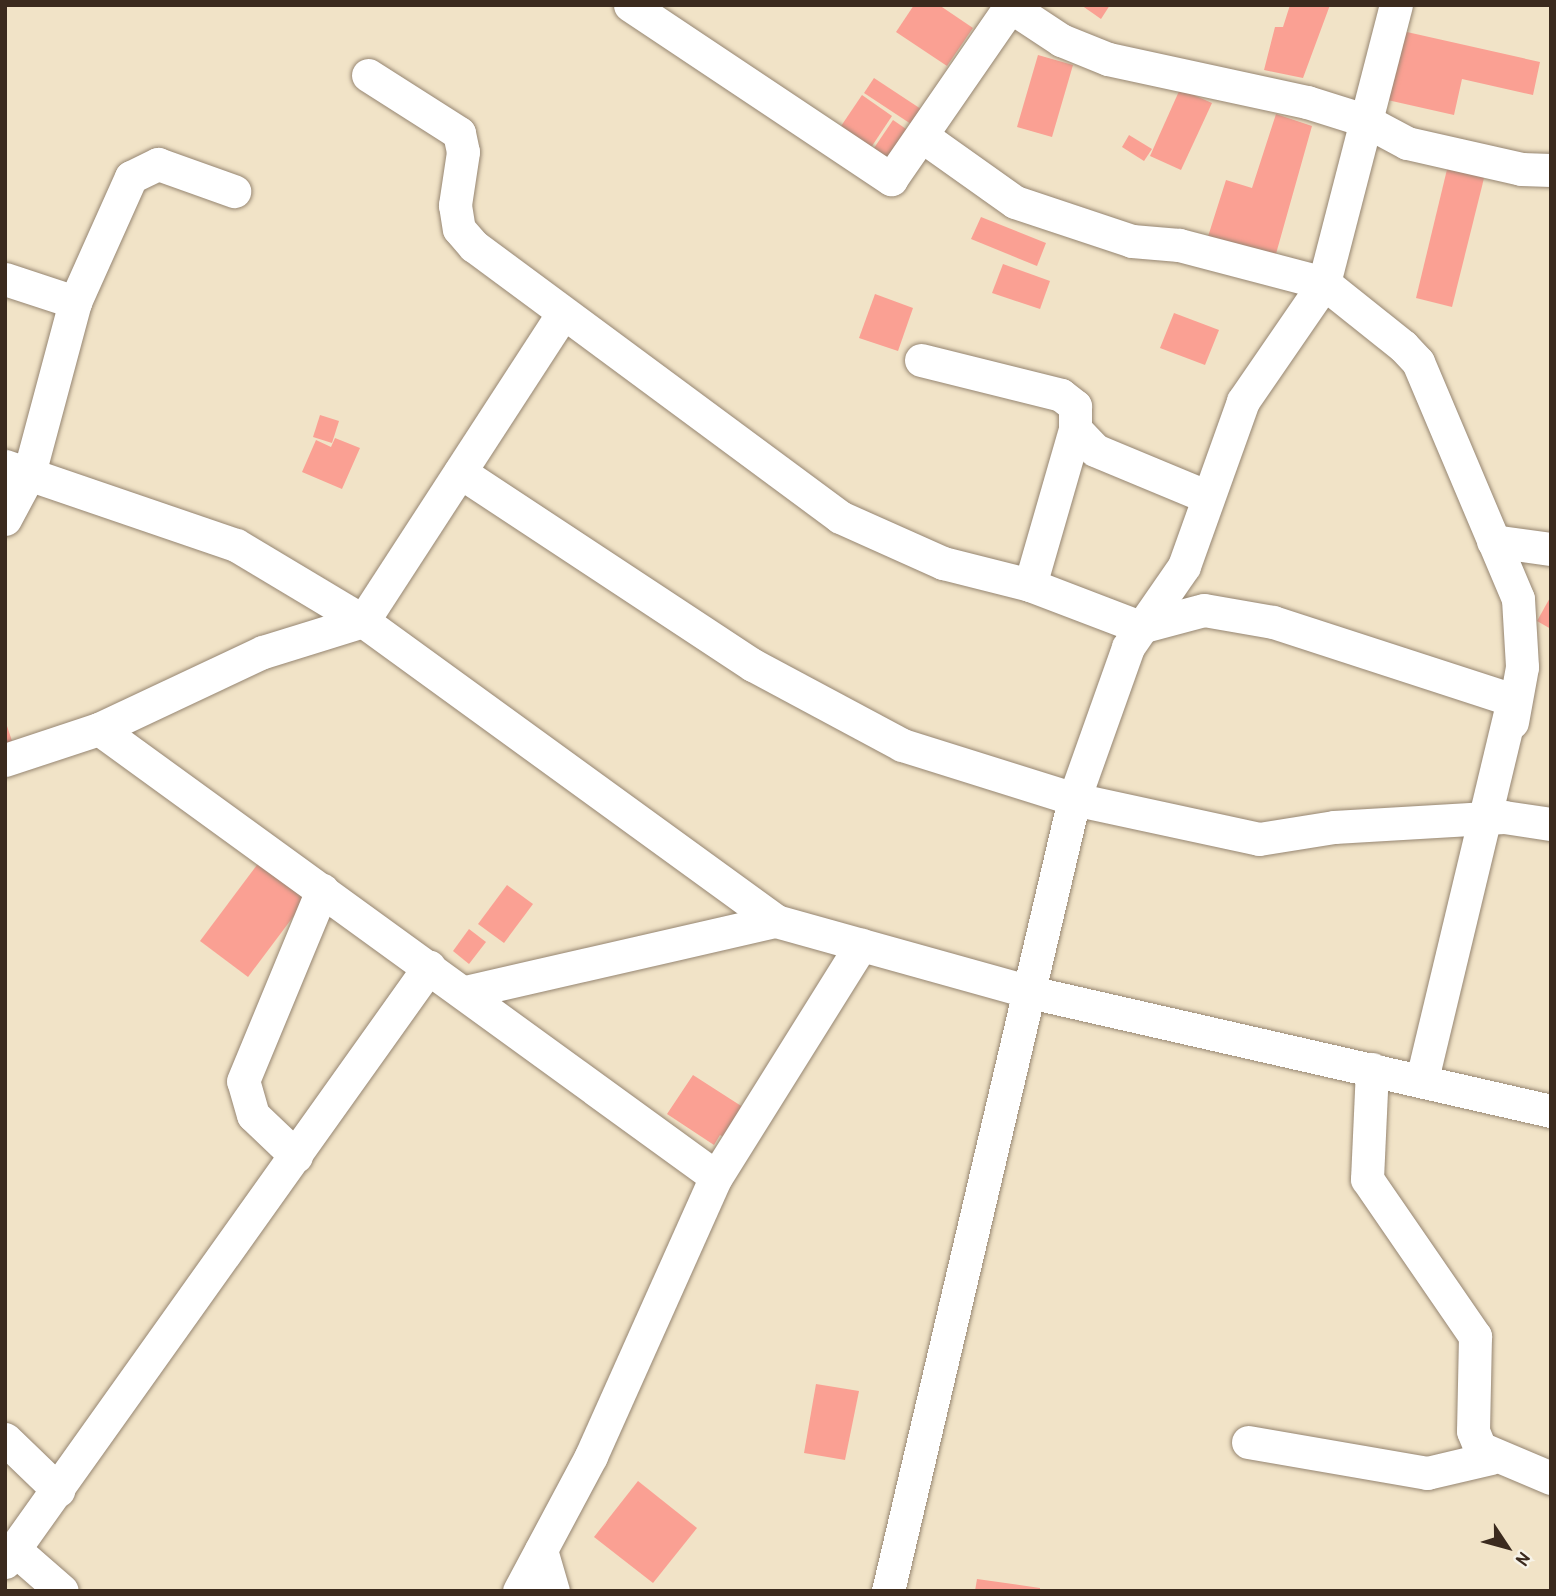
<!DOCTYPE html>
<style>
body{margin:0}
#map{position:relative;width:1556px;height:1596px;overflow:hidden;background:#f1e3c7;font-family:"Patrick Hand",sans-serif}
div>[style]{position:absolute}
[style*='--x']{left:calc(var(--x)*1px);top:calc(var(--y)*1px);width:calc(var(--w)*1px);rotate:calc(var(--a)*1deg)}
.building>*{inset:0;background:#faa093}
.roads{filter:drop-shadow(0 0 2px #968672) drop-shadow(0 0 2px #968672)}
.minor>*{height:33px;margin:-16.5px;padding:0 16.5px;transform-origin:16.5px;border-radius:16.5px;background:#fff}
span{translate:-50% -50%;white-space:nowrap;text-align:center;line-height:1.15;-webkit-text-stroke:5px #f7f3e8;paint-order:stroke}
.frame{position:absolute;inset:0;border:7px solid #3b2a1e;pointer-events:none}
.north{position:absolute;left:1472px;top:1512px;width:70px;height:70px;-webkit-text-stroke:5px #f7f3e8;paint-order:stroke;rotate:126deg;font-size:19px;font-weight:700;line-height:28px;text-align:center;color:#3b2a1e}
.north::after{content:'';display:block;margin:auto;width:24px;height:32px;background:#3b2a1e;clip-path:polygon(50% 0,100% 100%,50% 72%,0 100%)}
</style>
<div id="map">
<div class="building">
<div style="clip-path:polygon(914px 5px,939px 5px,973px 28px,947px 66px,896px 32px)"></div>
<div style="clip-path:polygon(1081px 5px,1110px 5px,1101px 19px)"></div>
<div style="clip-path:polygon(1290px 5px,1330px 5px,1303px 78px,1264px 70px,1275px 27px,1283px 27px)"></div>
<div style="clip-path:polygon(1398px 30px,1540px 62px,1533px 95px,1462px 79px,1454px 115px,1383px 99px)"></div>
<div style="clip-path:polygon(1038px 55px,1073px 65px,1052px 137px,1017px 127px)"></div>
<div style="clip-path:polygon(874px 78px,921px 109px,911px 124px,864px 93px)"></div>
<div style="clip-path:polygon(1180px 89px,1212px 103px,1181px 170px,1150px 156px)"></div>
<div style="clip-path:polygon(862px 95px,892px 116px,866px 155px,835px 135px)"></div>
<div style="clip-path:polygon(1276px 114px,1312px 126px,1272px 268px,1205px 246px,1226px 180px,1252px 188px)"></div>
<div style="clip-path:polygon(893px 120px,909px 131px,886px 165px,870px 154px)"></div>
<div style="clip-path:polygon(1129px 135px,1152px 149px,1144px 161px,1122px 147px)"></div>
<div style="clip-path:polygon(1450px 157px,1487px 166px,1452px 307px,1416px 298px)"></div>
<div style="clip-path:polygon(981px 217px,1046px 243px,1037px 266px,971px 239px)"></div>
<div style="clip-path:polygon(1003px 264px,1050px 281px,1040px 309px,992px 293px)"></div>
<div style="clip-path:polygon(875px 294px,913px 308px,898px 351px,859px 338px)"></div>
<div style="clip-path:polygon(1174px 313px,1219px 330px,1205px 365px,1160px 348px)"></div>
<div style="clip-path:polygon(320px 415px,339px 421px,332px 443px,313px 437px)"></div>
<div style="clip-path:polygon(335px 438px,360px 448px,342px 489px,302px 472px,316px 440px,331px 447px)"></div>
<div style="clip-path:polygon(1551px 596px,1551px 629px,1537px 621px)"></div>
<div style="clip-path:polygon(5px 720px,13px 744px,5px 747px)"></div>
<div style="clip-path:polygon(260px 861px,308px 897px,248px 977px,200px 941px)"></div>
<div style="clip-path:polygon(507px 885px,533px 904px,504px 943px,478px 924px)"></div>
<div style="clip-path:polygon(469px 929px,486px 942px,469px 964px,453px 951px)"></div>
<div style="clip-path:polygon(693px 1075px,749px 1111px,730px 1141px,720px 1135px,714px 1145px,667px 1114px)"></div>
<div style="clip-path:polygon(816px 1384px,859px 1391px,845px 1460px,804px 1453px)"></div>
<div style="clip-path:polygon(638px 1481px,697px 1528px,653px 1583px,594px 1537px)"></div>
<div style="clip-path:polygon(977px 1579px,1040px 1588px,1040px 1591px,975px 1591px)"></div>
</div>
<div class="roads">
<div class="minor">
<div style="--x:630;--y:5;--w:314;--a:33.7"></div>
<div style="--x:891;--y:179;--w:211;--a:-55.4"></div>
<div style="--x:1008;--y:5;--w:64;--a:33.4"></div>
<div style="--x:1061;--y:40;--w:51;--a:22"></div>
<div style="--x:1108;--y:59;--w:204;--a:12.2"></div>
<div style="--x:1307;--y:102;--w:60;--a:17.5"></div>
<div style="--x:1364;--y:120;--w:49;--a:28.1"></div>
<div style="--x:1407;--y:143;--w:117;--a:12.8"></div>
<div style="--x:1521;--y:169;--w:30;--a:2"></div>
<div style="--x:368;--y:75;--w:108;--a:32.5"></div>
<div style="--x:459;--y:133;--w:19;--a:78"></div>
<div style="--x:463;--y:152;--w:54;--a:98.6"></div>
<div style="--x:455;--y:205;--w:24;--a:81"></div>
<div style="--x:459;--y:229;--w:23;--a:49"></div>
<div style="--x:474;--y:246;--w:455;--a:36.5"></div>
<div style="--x:840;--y:517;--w:113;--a:24.1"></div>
<div style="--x:943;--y:563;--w:90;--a:14.2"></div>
<div style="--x:1030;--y:585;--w:118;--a:20.9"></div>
<div style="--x:1140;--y:627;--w:66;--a:-14.9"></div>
<div style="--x:1204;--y:610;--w:70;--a:9.9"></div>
<div style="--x:1273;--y:622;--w:252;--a:18"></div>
<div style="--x:1513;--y:700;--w:391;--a:103.5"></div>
<div style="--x:922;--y:136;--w:114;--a:35.4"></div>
<div style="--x:1015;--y:202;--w:123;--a:18.4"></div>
<div style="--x:1132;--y:241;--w:47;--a:4.9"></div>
<div style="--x:1179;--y:245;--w:150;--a:14.7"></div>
<div style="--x:1324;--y:283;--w:101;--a:38.6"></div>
<div style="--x:1403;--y:346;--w:22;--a:47"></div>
<div style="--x:1418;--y:362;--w:257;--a:67.1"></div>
<div style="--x:1518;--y:599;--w:68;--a:86.6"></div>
<div style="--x:1522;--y:667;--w:56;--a:100.3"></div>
<div style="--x:5;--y:279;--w:74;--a:18.2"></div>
<div style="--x:75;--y:302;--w:178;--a:105"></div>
<div style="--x:29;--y:474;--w:51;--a:118.1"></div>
<div style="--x:75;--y:302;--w:137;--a:-65.9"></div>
<div style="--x:131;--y:177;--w:30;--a:-26"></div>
<div style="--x:158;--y:164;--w:81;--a:19.6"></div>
<div style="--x:921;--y:360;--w:144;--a:14"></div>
<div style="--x:1061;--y:395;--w:18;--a:38"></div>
<div style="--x:1075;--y:406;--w:23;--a:90"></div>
<div style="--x:1075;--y:429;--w:29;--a:46"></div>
<div style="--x:1095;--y:450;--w:122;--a:22.6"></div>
<div style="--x:5;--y:466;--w:244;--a:18.9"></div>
<div style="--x:236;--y:545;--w:148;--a:30.9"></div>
<div style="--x:363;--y:621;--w:510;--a:35.99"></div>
<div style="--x:776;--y:921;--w:264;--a:15.6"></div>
<div style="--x:1030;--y:992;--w:534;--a:12.87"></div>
<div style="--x:460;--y:472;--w:351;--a:33.4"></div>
<div style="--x:753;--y:665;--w:169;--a:28.2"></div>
<div style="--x:902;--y:745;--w:180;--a:17.4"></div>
<div style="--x:1074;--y:799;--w:189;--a:12.2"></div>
<div style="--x:1259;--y:839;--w:76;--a:-9.1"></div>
<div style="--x:1334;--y:827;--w:170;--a:-3.4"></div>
<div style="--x:1504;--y:817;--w:48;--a:8.5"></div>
<div style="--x:1493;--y:541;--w:59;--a:7.9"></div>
<div style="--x:1030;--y:585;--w:162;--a:-73.9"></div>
<div style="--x:99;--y:729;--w:762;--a:35.98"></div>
<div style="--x:5;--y:760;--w:99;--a:-18.3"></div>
<div style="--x:99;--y:729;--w:181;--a:-25.2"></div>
<div style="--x:263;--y:652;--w:105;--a:-17.2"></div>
<div style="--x:363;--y:621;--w:365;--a:-57"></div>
<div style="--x:465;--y:992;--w:319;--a:-12.9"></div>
<div style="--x:1372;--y:1069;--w:110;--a:92.6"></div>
<div style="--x:1367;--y:1179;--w:191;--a:55.5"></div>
<div style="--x:1475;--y:1336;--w:95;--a:91.2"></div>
<div style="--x:1473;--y:1431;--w:18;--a:68"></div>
<div style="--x:1480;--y:1448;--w:77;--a:22.9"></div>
<div style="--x:296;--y:1156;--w:59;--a:-136.4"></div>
<div style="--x:253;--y:1115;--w:35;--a:-106"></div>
<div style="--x:243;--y:1081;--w:207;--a:-67.5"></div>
<div style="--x:5;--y:1439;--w:74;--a:43.9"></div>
<div style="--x:1248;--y:1442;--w:182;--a:9.8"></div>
<div style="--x:1427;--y:1473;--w:66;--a:-13.2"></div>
<div style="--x:15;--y:1550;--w:62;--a:41.1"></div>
<div style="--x:541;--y:1550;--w:43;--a:73.7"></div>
<div style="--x:5;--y:1562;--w:731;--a:-54.53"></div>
<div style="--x:519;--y:1591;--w:153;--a:-61.9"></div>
<div style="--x:591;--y:1456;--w:306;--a:-65.9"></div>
<div style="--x:716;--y:1177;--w:274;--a:-58"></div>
<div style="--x:888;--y:1591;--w:814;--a:-76.78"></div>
<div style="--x:1074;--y:799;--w:161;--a:-70.4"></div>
<div style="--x:1128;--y:647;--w:98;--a:-55.3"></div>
<div style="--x:1184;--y:566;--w:175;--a:-70.3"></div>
<div style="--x:1243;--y:401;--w:143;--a:-55.5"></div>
<div style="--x:1324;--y:283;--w:287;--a:-75.5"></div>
</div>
</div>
<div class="frame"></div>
<div class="north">N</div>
</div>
